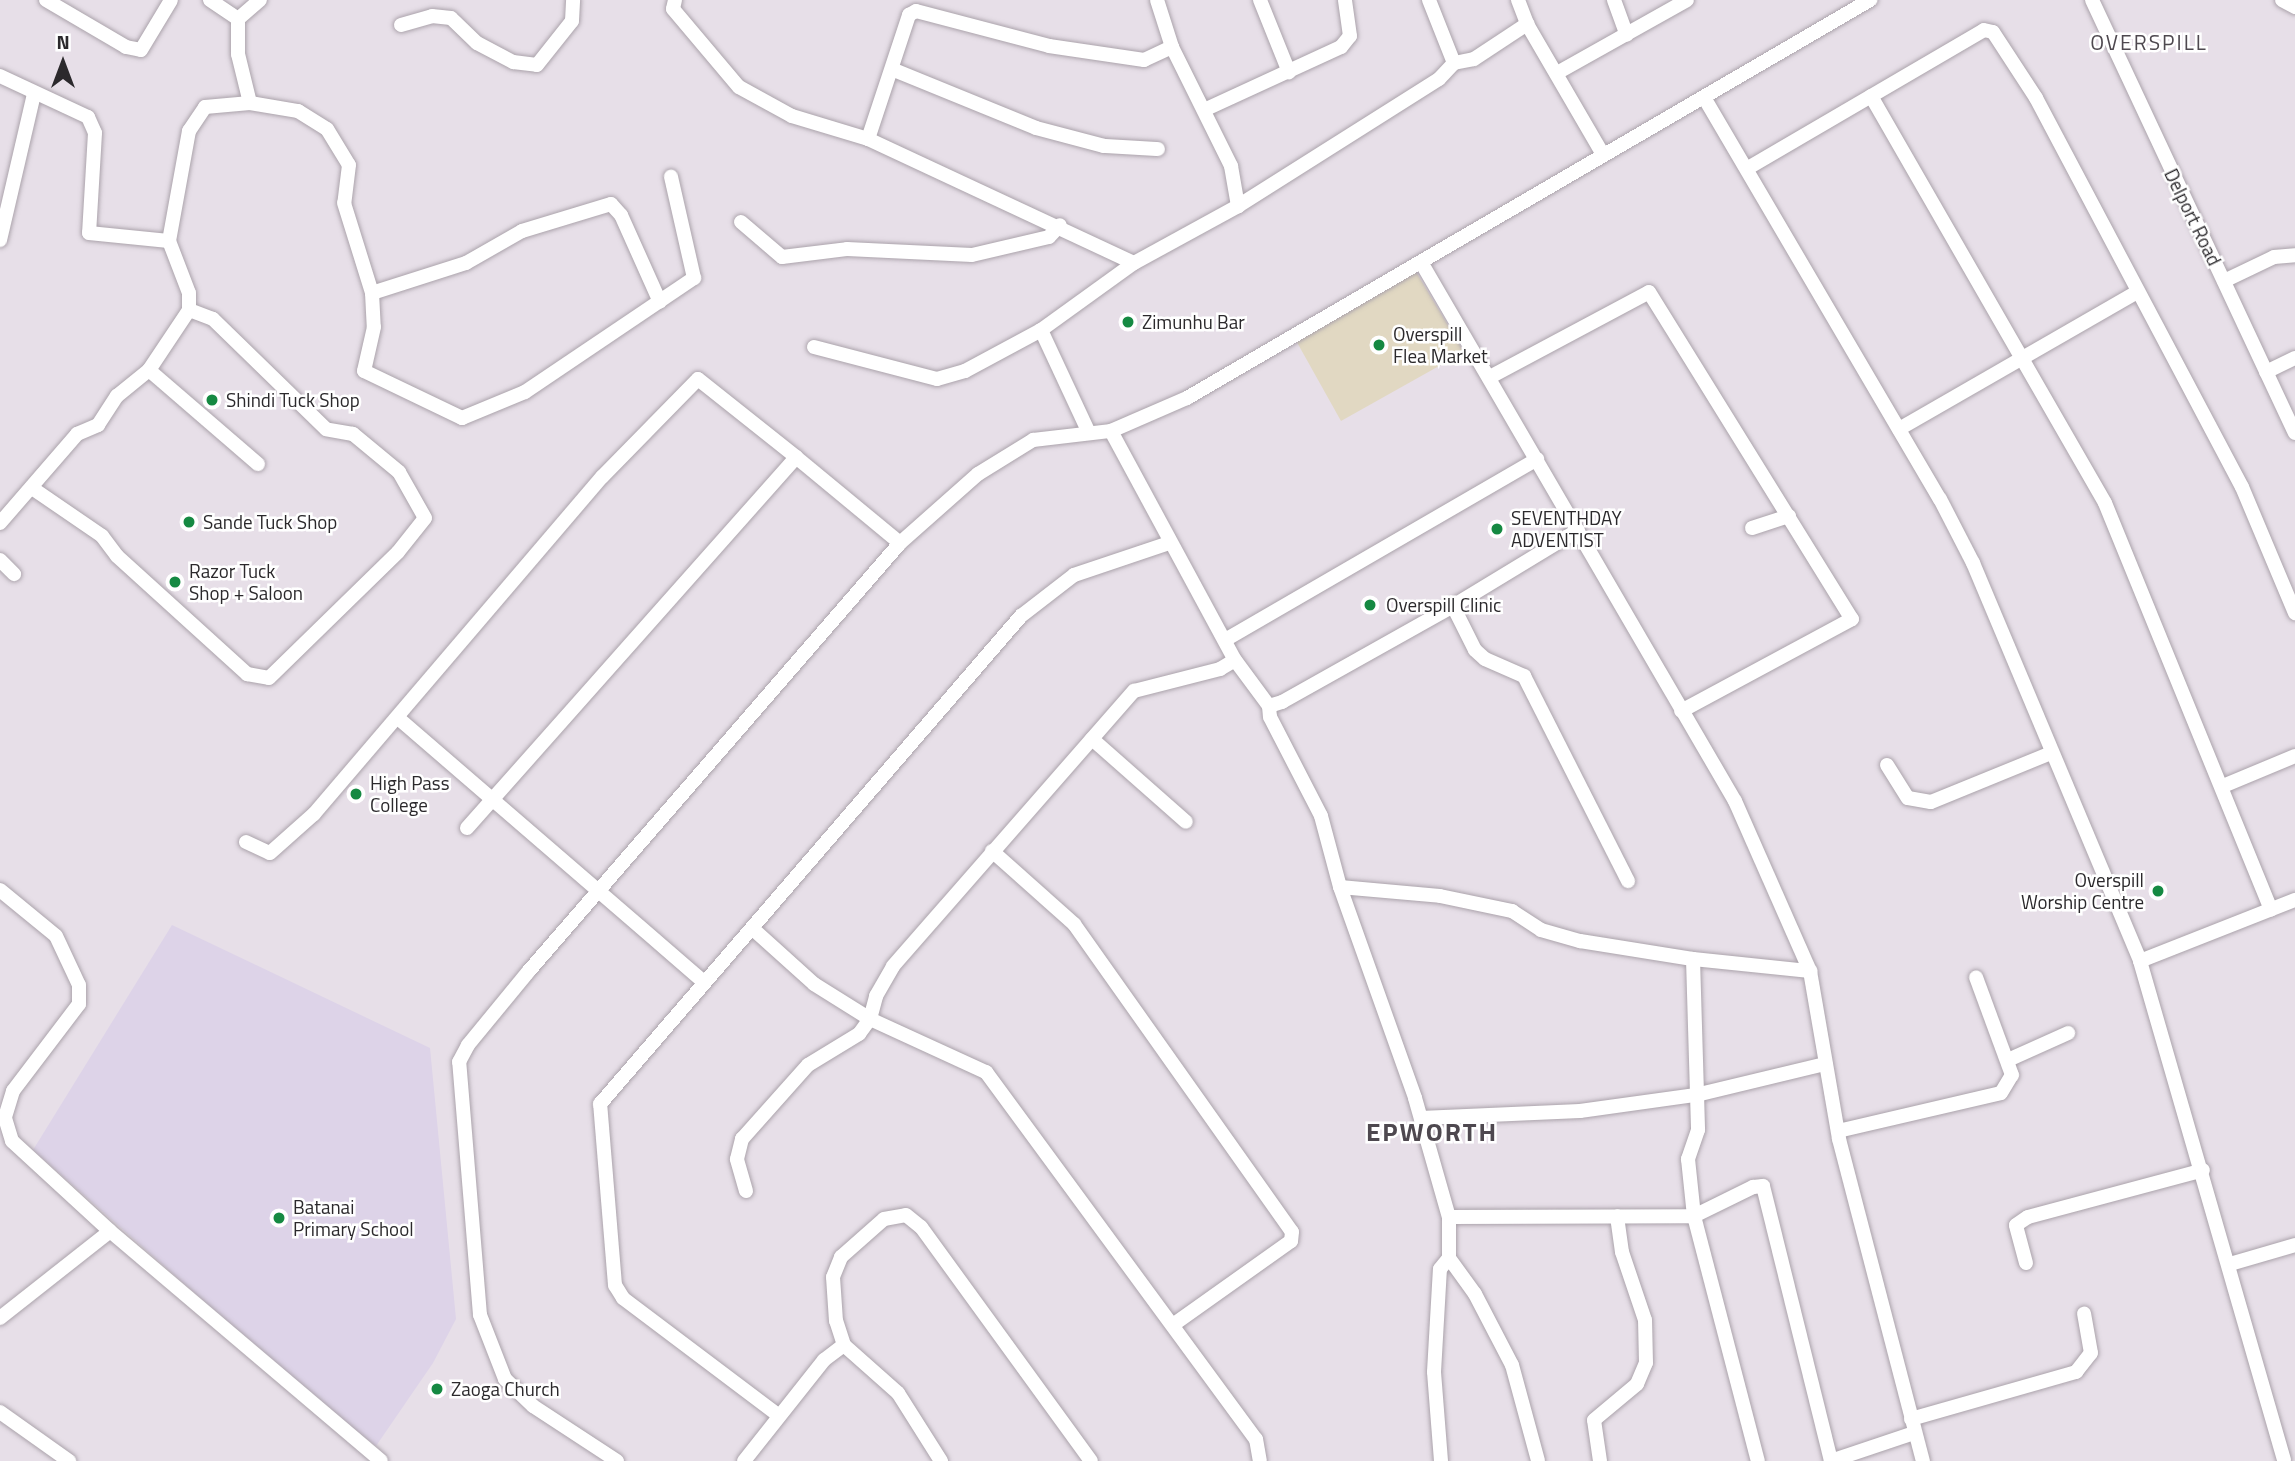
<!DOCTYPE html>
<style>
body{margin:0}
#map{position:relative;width:2295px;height:1461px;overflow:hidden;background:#e7dfe8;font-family:"Titillium Web",sans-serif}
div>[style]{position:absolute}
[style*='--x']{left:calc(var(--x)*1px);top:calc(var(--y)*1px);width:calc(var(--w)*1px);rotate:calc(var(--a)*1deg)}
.commercial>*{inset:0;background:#e1d8c2}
.education>*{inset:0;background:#ddd3e8}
.roads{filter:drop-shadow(0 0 2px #aba3ab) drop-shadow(0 0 2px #aba3ab)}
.minor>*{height:14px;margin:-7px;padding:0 7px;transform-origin:7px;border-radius:7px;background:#fff}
.dots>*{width:19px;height:19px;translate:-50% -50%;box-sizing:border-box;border:4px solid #fff;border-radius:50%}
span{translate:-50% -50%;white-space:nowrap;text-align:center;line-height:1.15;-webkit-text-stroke:5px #fff;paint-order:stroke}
.street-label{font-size:19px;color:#2b292c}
.poi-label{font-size:19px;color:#2b292c}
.left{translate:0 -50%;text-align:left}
.right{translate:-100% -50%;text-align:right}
.neighbourhood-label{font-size:21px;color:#4e484f;letter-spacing:2px}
.district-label{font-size:26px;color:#4e484f;font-weight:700;letter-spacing:2px}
.north{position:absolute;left:28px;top:28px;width:70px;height:70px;-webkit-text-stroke:5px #fff;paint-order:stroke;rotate:0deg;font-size:19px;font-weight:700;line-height:28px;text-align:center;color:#2b292c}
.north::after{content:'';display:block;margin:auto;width:24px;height:32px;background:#2b292c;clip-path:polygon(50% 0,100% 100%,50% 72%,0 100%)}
</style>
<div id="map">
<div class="commercial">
<div style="clip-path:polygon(1415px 270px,1464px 352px,1341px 421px,1294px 337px)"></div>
</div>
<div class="education">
<div style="clip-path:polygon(172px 925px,430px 1048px,456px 1319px,433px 1363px,376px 1446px,318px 1402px,33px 1150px)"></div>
</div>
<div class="roads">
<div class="minor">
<div style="--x:46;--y:0;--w:93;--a:30.4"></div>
<div style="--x:126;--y:47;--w:15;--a:11"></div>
<div style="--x:141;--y:50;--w:58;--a:-59"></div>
<div style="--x:210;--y:0;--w:34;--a:34"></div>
<div style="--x:238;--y:19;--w:35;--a:90"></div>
<div style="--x:238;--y:54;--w:50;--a:76.2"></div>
<div style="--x:675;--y:0;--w:9;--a:103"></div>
<div style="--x:673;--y:9;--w:102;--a:49.8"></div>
<div style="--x:739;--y:87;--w:60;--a:28.7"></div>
<div style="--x:792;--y:116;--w:79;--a:16.8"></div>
<div style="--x:868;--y:139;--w:293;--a:25"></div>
<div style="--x:1157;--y:0;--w:49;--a:72.3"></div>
<div style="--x:1172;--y:47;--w:133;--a:63.6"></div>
<div style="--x:1231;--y:166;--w:41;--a:80.1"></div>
<div style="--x:1260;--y:0;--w:78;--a:68.1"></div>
<div style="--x:1429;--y:0;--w:68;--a:68.4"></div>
<div style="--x:1518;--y:0;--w:26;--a:69"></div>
<div style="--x:1527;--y:24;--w:149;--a:59.8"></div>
<div style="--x:1614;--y:0;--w:37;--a:70"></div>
<div style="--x:2092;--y:0;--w:478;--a:64.9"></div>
<div style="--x:2282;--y:0;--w:15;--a:28"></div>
<div style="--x:238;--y:19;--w:29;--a:-41"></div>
<div style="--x:401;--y:25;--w:32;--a:-16"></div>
<div style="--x:432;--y:16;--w:19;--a:6"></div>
<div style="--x:451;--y:18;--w:36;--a:44"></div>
<div style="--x:477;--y:43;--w:41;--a:27.8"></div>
<div style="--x:513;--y:62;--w:24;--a:7"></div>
<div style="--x:537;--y:65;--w:56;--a:-51.5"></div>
<div style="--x:572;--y:21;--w:21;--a:-87"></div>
<div style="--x:894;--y:70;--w:153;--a:22.2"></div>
<div style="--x:1036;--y:128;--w:70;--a:14.8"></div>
<div style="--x:1104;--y:146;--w:54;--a:3.2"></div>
<div style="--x:1557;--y:73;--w:149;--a:-29.3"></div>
<div style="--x:0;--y:76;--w:97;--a:25"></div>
<div style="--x:88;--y:117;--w:17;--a:66"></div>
<div style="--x:95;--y:133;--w:100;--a:93.4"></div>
<div style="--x:89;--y:233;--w:80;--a:5.7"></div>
<div style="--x:1871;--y:96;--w:469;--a:60.1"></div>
<div style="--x:2105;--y:503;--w:439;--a:67.8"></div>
<div style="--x:1705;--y:99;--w:464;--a:59.6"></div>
<div style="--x:1940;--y:499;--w:72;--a:62.7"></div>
<div style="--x:1973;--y:563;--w:432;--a:67.2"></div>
<div style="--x:2140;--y:961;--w:519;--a:73.9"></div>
<div style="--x:1204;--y:110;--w:151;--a:-24.7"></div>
<div style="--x:1341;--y:47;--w:14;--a:-51"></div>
<div style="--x:1350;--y:36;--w:36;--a:-98"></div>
<div style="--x:868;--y:139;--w:131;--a:-71.7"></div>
<div style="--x:909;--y:15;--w:8;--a:-30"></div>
<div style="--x:916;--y:11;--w:138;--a:14.7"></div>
<div style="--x:1049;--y:46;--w:96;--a:8.4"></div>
<div style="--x:1144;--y:60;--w:31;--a:-25"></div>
<div style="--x:1748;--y:168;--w:273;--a:-30.3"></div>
<div style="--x:1984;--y:30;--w:9;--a:13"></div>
<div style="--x:1993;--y:32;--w:79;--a:56.9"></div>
<div style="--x:2036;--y:98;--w:440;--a:62.1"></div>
<div style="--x:2242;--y:487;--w:137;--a:67.2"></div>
<div style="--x:741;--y:222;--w:54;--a:40.5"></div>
<div style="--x:782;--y:257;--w:65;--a:-7"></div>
<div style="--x:847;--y:249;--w:125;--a:2.7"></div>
<div style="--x:972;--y:255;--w:79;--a:-13.2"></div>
<div style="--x:1049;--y:237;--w:16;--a:-47"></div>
<div style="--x:0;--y:240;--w:150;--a:-76.9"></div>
<div style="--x:1421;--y:262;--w:624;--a:59.78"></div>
<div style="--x:1735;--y:801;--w:186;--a:66.2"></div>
<div style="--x:1810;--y:971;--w:170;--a:80.2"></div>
<div style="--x:1839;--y:1139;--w:333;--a:75.4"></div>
<div style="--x:2224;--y:281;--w:55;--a:-25.6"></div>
<div style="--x:2274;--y:257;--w:21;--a:-5"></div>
<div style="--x:372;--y:293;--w:99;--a:-17.7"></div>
<div style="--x:466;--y:263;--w:64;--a:-29.7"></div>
<div style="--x:522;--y:231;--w:93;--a:-16.9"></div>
<div style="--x:611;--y:204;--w:15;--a:48"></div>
<div style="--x:621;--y:215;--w:95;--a:65.9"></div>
<div style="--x:1041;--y:330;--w:111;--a:65"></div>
<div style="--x:814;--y:347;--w:127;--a:14.6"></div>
<div style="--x:937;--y:379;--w:29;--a:-16"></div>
<div style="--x:965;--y:371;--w:86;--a:-28.3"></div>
<div style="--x:1041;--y:330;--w:115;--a:-35.8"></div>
<div style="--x:1134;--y:263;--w:119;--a:-28.7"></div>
<div style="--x:1238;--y:206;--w:238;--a:-32.3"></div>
<div style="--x:1439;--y:79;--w:22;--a:-47"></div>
<div style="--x:1454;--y:63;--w:20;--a:-11"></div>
<div style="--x:1474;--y:59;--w:64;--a:-33.4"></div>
<div style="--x:149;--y:370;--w:144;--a:40.8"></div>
<div style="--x:2266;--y:372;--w:32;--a:-26"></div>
<div style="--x:1490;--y:377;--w:180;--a:-28.1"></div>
<div style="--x:1649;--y:292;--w:385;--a:58.2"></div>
<div style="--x:1852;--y:619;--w:194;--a:151.7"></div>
<div style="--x:1899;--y:429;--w:275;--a:-29.9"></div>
<div style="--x:1111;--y:431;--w:260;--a:61.6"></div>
<div style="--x:1235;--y:660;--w:57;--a:53.5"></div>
<div style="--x:1269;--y:706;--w:14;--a:-17"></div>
<div style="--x:1282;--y:702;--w:196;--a:-29.3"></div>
<div style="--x:1453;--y:606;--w:146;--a:-31.3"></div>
<div style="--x:32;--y:488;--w:85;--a:34.4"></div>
<div style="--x:102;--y:536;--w:25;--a:53"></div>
<div style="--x:117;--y:556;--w:176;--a:42.2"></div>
<div style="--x:247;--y:674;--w:22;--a:10"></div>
<div style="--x:269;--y:678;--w:180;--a:-44.3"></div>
<div style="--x:398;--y:552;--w:43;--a:-51.5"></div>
<div style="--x:425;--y:518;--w:53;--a:-119.5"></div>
<div style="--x:399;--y:472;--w:60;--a:-140.4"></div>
<div style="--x:353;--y:434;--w:27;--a:-170"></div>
<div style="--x:326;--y:429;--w:158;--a:-135.8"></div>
<div style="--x:213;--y:319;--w:26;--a:-159"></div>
<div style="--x:0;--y:523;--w:118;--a:-49.1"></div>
<div style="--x:77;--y:434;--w:23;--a:-23"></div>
<div style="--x:98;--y:425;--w:35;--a:-57"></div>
<div style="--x:117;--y:396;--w:41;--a:-39.1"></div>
<div style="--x:149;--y:370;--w:72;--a:-56.3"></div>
<div style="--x:189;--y:310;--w:17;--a:-90"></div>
<div style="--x:189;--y:293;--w:56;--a:-111"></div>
<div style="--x:169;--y:241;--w:112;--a:-79.7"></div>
<div style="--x:189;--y:131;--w:29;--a:-56"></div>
<div style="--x:205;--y:107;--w:45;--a:-5.1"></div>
<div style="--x:250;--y:103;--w:49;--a:9.5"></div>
<div style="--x:298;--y:111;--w:34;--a:32"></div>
<div style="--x:327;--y:129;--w:42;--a:58.6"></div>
<div style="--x:349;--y:165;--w:38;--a:97"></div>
<div style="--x:344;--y:203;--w:94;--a:72.7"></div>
<div style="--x:372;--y:293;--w:34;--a:87"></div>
<div style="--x:374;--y:327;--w:45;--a:102.8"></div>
<div style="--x:364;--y:371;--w:109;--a:25.6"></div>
<div style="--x:462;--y:418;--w:68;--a:-22.4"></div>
<div style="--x:525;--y:392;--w:204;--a:-34"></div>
<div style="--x:694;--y:278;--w:104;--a:-102.8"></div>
<div style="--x:1752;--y:528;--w:39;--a:-18"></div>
<div style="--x:0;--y:560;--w:20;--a:45"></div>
<div style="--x:1453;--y:606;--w:49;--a:63.4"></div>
<div style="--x:1475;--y:650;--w:13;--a:42"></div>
<div style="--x:1485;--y:659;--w:43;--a:23.6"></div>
<div style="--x:1524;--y:676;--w:230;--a:63.1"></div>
<div style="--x:1225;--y:640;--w:361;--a:-30.1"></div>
<div style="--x:1269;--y:706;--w:11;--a:85"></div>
<div style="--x:1270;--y:717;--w:111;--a:62.7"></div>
<div style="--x:1321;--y:816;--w:73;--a:75"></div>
<div style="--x:1340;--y:887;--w:224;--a:70.4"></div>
<div style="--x:1415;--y:1098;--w:124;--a:74.1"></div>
<div style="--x:1449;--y:1217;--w:41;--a:90"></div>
<div style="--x:1449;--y:1258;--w:44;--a:54.2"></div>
<div style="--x:1475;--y:1294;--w:80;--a:62.5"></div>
<div style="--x:1512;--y:1365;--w:99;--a:74.8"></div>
<div style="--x:398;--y:718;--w:403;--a:40.8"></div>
<div style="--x:1092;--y:739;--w:125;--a:41.4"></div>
<div style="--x:1887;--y:765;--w:39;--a:58"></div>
<div style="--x:1908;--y:798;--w:23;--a:10"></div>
<div style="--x:1931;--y:802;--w:130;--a:-22.2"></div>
<div style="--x:2223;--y:786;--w:78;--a:-22.6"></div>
<div style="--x:467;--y:828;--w:496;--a:-48.4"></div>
<div style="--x:796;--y:457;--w:135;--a:39.6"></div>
<div style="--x:246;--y:842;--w:26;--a:25"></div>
<div style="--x:270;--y:853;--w:59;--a:-41.6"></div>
<div style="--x:314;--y:814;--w:443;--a:-49.5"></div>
<div style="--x:602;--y:477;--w:137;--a:-45.6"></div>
<div style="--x:698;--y:379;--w:125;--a:38.5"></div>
<div style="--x:992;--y:851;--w:110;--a:41.7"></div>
<div style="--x:1074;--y:924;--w:377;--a:54.7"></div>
<div style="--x:1292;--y:1232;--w:9;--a:96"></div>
<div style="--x:1291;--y:1241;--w:145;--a:144.6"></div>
<div style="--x:1340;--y:887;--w:100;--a:5.1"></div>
<div style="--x:1440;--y:896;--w:74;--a:11.8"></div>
<div style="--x:1512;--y:911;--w:35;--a:33"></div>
<div style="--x:1541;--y:930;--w:41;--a:15.8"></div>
<div style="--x:1580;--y:941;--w:114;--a:9.1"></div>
<div style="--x:1693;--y:959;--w:118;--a:5.9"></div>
<div style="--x:0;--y:890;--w:72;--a:39.4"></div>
<div style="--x:56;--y:936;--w:54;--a:64.9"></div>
<div style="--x:79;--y:985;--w:19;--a:90"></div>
<div style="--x:79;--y:1004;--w:109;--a:127.2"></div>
<div style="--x:13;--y:1091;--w:28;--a:107"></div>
<div style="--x:5;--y:1118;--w:24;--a:73"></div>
<div style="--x:12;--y:1141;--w:133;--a:42.6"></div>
<div style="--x:110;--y:1231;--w:355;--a:40.3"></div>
<div style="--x:753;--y:929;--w:82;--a:42"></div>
<div style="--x:814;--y:984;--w:66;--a:32"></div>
<div style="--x:870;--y:1019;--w:128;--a:24.6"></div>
<div style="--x:986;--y:1072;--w:456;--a:53.7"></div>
<div style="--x:1256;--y:1439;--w:22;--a:80"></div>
<div style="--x:1693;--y:959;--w:171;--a:88.3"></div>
<div style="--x:1698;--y:1130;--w:31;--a:109"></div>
<div style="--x:1688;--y:1159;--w:57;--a:84"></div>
<div style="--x:1694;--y:1216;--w:253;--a:75.4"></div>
<div style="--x:2140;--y:961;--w:167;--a:-21.5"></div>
<div style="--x:2008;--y:1060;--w:66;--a:-24.2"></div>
<div style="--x:1421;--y:1118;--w:159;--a:-2.5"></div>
<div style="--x:1580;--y:1111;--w:117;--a:-7.9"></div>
<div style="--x:1696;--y:1095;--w:133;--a:-13.5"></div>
<div style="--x:1838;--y:1131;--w:167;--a:-13.1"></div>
<div style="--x:2001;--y:1093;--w:21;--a:-59"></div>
<div style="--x:2012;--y:1075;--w:104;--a:-110.2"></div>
<div style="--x:746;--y:1191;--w:33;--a:-106"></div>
<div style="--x:737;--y:1159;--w:21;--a:-76"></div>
<div style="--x:742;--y:1139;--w:99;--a:-48.3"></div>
<div style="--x:808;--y:1065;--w:60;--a:-31.3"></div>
<div style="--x:859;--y:1034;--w:19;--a:-54"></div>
<div style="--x:870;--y:1019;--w:24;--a:-75"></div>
<div style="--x:876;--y:996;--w:34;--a:-60"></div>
<div style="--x:893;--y:966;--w:366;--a:-48.8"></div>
<div style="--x:1134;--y:691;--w:89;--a:-14.3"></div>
<div style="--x:1220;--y:669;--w:17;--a:-31"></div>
<div style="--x:1449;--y:1217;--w:245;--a:-0.2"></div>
<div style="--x:1694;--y:1216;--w:66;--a:-26.2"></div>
<div style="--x:1753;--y:1187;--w:10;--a:-6"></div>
<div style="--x:1763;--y:1186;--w:283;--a:76.1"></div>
<div style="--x:2026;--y:1263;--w:39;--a:-105"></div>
<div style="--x:2016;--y:1225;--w:14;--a:-34"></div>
<div style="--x:2028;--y:1217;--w:181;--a:-15"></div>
<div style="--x:2230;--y:1264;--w:68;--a:-16.3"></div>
<div style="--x:0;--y:1318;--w:140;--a:-38.3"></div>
<div style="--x:0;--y:1412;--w:85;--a:35.4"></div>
<div style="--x:778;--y:1415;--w:194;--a:-143"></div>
<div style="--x:623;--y:1298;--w:15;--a:-122"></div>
<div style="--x:615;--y:1285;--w:182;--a:-94.7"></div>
<div style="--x:600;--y:1104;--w:645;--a:-49.22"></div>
<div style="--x:1021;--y:616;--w:67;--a:-37.7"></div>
<div style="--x:1074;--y:575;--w:100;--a:-18.6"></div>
<div style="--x:1911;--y:1419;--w:172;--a:-15.9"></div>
<div style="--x:2076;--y:1372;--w:24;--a:-52"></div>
<div style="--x:2091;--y:1353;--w:40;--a:-100"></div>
<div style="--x:617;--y:1461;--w:100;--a:-146.8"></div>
<div style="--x:533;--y:1406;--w:39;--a:-136"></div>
<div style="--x:505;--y:1379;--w:69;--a:-111.3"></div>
<div style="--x:480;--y:1315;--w:254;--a:-94.7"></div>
<div style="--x:459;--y:1062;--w:19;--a:-62"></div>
<div style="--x:468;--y:1045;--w:94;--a:-50.6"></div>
<div style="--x:528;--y:972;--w:568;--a:-49.07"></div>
<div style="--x:900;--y:543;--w:104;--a:-41.5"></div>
<div style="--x:978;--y:474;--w:65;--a:-31.7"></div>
<div style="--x:1033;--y:440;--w:79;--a:-6.6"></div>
<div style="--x:1111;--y:431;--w:83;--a:-23.5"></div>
<div style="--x:1187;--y:398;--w:791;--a:-30.23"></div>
<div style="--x:744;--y:1461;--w:129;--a:-51.6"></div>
<div style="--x:824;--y:1360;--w:25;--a:-37"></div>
<div style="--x:941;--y:1461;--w:80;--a:-122.3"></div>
<div style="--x:898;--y:1393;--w:72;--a:-138.4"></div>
<div style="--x:844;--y:1345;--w:25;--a:-108"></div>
<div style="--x:836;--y:1321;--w:44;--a:-93.9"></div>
<div style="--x:833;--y:1277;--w:22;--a:-68"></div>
<div style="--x:841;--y:1257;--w:57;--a:-41.5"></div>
<div style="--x:884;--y:1219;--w:22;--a:-10"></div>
<div style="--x:906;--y:1215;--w:19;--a:39"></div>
<div style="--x:921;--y:1227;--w:289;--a:54"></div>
<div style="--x:1441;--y:1461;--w:89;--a:-94.5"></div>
<div style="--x:1434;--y:1372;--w:103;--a:-86.7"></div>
<div style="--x:1440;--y:1269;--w:14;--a:-51"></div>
<div style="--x:1600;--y:1461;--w:41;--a:-98.3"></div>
<div style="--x:1594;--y:1420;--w:56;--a:-39.9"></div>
<div style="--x:1637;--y:1384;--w:23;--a:-67"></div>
<div style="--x:1646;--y:1363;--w:43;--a:-91.3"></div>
<div style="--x:1645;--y:1320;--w:72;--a:-108.7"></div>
<div style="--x:1622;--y:1252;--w:36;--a:-98"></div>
<div style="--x:1831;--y:1461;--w:88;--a:-18.6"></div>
</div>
</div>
<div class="dots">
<div style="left:1128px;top:322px;background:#158942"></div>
<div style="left:1379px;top:345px;background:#158942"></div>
<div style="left:212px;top:400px;background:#158942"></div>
<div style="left:189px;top:522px;background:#158942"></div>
<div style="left:1497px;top:529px;background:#158942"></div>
<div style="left:175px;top:582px;background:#158942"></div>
<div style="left:1370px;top:605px;background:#158942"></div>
<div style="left:356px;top:794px;background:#158942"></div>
<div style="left:2158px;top:891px;background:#158942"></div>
<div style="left:279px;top:1218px;background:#158942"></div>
<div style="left:437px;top:1389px;background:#158942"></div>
</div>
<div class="street-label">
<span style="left:2193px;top:217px;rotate:64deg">Delport Road</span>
</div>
<div class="poi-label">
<span class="left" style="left:1142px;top:322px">Zimunhu Bar</span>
<span class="left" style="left:1393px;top:345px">Overspill<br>Flea Market</span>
<span class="left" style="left:226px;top:400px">Shindi Tuck Shop</span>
<span class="left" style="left:1511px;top:529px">SEVENTHDAY<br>ADVENTIST</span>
<span class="left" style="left:203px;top:522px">Sande Tuck Shop</span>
<span class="left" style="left:189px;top:582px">Razor Tuck<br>Shop + Saloon</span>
<span class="left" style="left:1386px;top:605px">Overspill Clinic</span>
<span class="left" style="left:370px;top:794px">High Pass<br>College</span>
<span class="right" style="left:2144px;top:891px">Overspill<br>Worship Centre</span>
<span class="left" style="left:293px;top:1218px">Batanai<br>Primary School</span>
<span class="left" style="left:451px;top:1389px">Zaoga Church</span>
</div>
<div class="neighbourhood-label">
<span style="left:2149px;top:42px">OVERSPILL</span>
</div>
<div class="district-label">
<span style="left:1432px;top:1132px">EPWORTH</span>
</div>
<div class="north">N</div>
</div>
